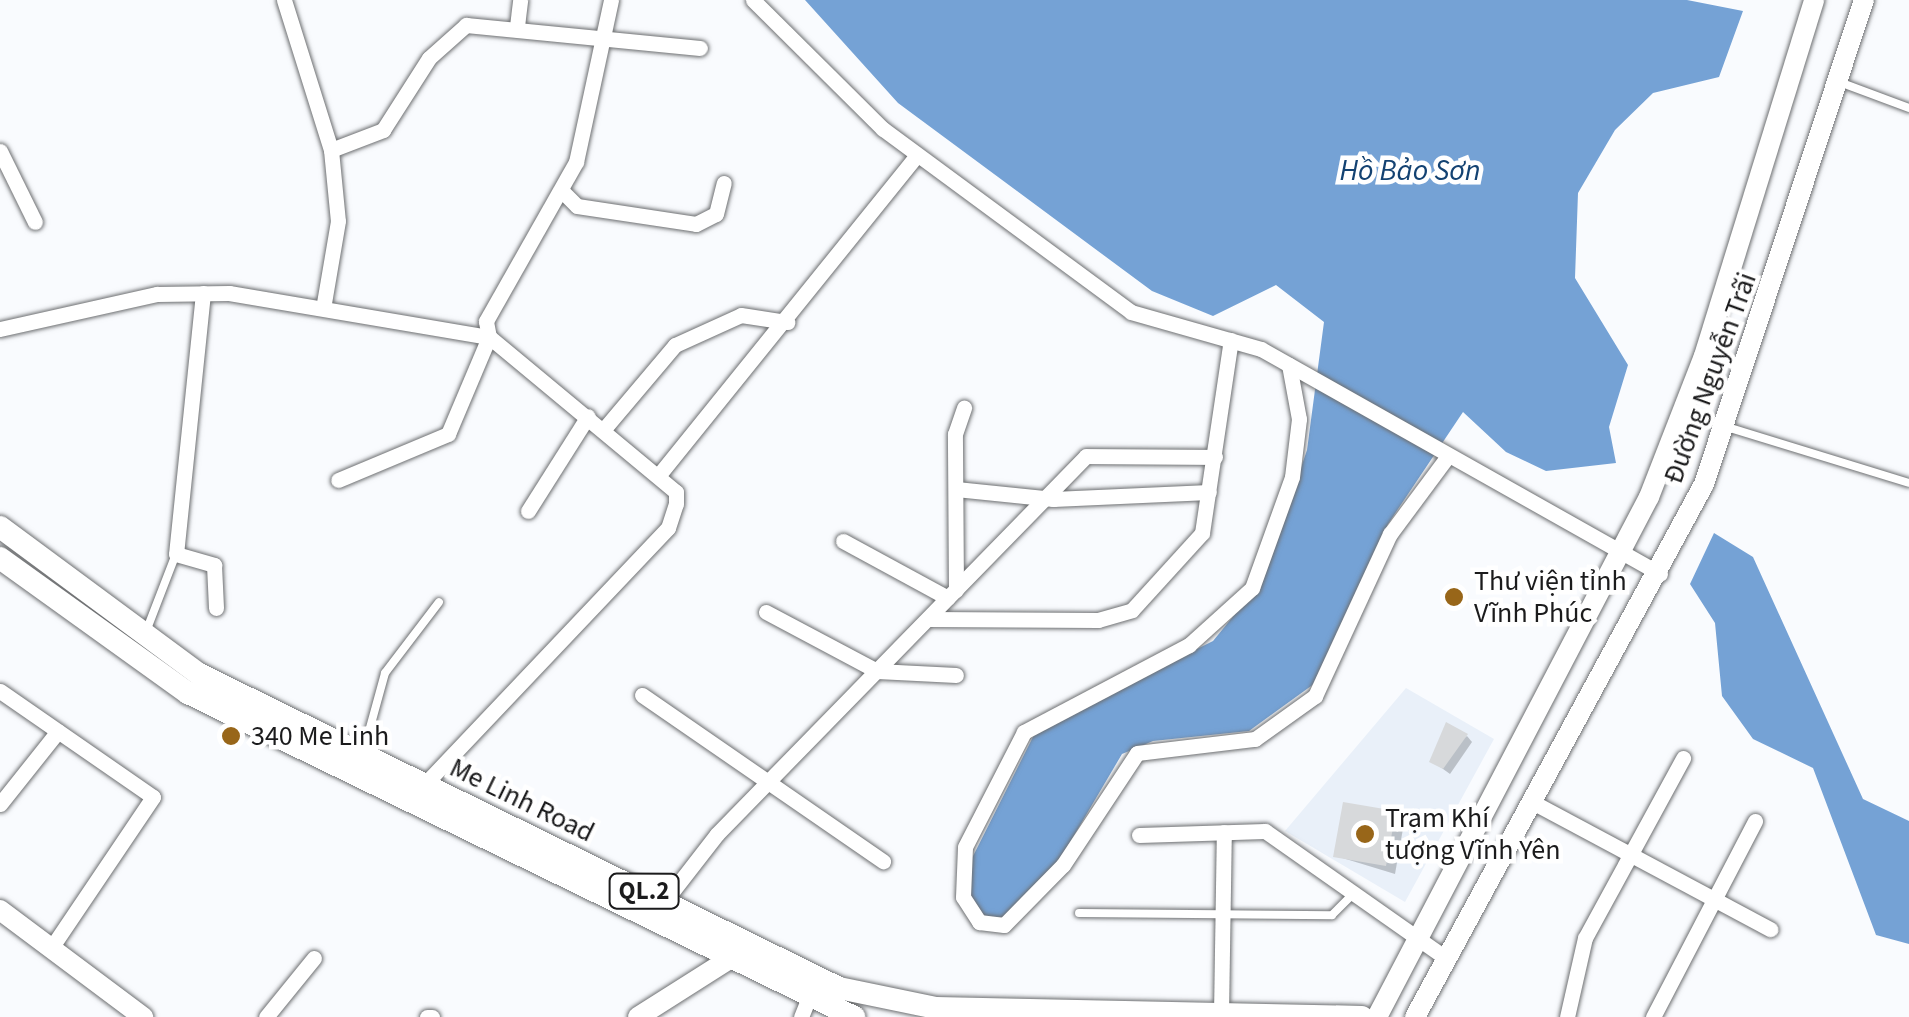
<!DOCTYPE html>
<meta charset="utf-8">
<style>
body{margin:0}
#map{position:relative;width:1909px;height:1017px;overflow:hidden;background:#f9fbfe;font-family:"Source Sans 3",sans-serif}
div>[style]{position:absolute}
[style*='--x']{left:calc(var(--x)*1px);top:calc(var(--y)*1px);width:calc(var(--w)*1px);rotate:calc(var(--a)*1deg)}
.built>*{inset:0;background:#e9f0f9}
.water>*{inset:0;background:#75a2d5}
.shadow>*{inset:0;background:#0003}
.building>*{inset:0;background:#d7d9db}
.roads{filter:drop-shadow(0 0 2px #6d6f71) drop-shadow(0 0 2px #6d6f71)}
.lane>*{height:8px;margin:-4px;padding:0 4px;transform-origin:4px;border-radius:4px;background:#fff}
.street>*{height:15px;margin:-7.5px;padding:0 7.5px;transform-origin:7.5px;border-radius:7.5px;background:#fff}
.secondary>*{height:20px;margin:-10px;padding:0 10px;transform-origin:10px;border-radius:10px;background:#fff}
.primary>*{height:22px;margin:-11px;padding:0 11px;transform-origin:11px;border-radius:11px;background:#fff}
.dots>*{width:28px;height:28px;translate:-50% -50%;box-sizing:border-box;border:5px solid #fff;border-radius:50%}
span{translate:-50% -50%;white-space:nowrap;text-align:center;line-height:1.15;-webkit-text-stroke:9px #fff;paint-order:stroke}
.shield-label span{padding:2px 8px;background:#fff;border:2px solid;border-radius:8px;-webkit-text-stroke-width:0}
.shield-label{font-size:25px;color:#1b1b1c;font-weight:700}
.street-label{font-size:28px;color:#1b1b1c}
.poi-label{font-size:28px;color:#1b1b1c}
.left{translate:0 -50%;text-align:left}
.water-label{font-size:30px;color:#134272;font-style:italic}
</style>
<div id="map">
<div class="built">
<div style="clip-path:polygon(1406px 688px,1494px 739px,1405px 902px,1285px 831px)"></div>
</div>
<div class="water">
<div style="clip-path:polygon(805px 0,1687px 0,1743px 11px,1719px 77px,1653px 93px,1615px 130px,1578px 193px,1575px 278px,1628px 365px,1609px 427px,1616px 463px,1546px 471px,1506px 452px,1463px 412px,1388px 524px,1318px 681px,1249px 731px,1153px 741px,1122px 754px,1059px 861px,1004px 917px,986px 918px,970px 899px,968px 866px,1037px 729px,1213px 641px,1263px 580px,1307px 450px,1324px 322px,1276px 285px,1213px 316px,1152px 291px,898px 103px)"></div>
<div style="clip-path:polygon(1714px 533px,1753px 557px,1863px 799px,1909px 821px,1909px 944px,1876px 935px,1813px 768px,1753px 739px,1722px 696px,1715px 623px,1690px 584px)"></div>
</div>
<div class="shadow">
<div style="clip-path:polygon(1467px 736px,1472px 742px,1450px 774px,1432px 761px)"></div>
<div style="clip-path:polygon(1394px 814px,1404px 823px,1395px 874px,1336px 856px)"></div>
</div>
<div class="building">
<div style="clip-path:polygon(1446px 722px,1468px 734px,1443px 769px,1429px 762px)"></div>
<div style="clip-path:polygon(1343px 802px,1396px 811px,1386px 866px,1333px 857px)"></div>
</div>
<div class="roads">
<div class="lane">
<div style="--x:1839;--y:82;--w:75;--a:20.4"></div>
<div style="--x:1727;--y:427;--w:190;--a:17.1"></div>
<div style="--x:147;--y:629;--w:80;--a:-68.9"></div>
<div style="--x:363;--y:753;--w:83;--a:-74.6"></div>
<div style="--x:385;--y:673;--w:89;--a:-52.7"></div>
<div style="--x:1079;--y:913;--w:253;--a:0.5"></div>
<div style="--x:1332;--y:915;--w:33;--a:-45"></div>
</div>
<div class="street">
<div style="--x:284;--y:0;--w:157;--a:72.6"></div>
<div style="--x:331;--y:150;--w:71;--a:84.4"></div>
<div style="--x:338;--y:221;--w:83;--a:99.7"></div>
<div style="--x:753;--y:0;--w:183;--a:44.8"></div>
<div style="--x:883;--y:129;--w:308;--a:36.4"></div>
<div style="--x:1131;--y:312;--w:135;--a:15.9"></div>
<div style="--x:1261;--y:349;--w:458;--a:29.4"></div>
<div style="--x:517;--y:26;--w:26;--a:-83"></div>
<div style="--x:331;--y:150;--w:56;--a:-21"></div>
<div style="--x:383;--y:130;--w:85;--a:-57.4"></div>
<div style="--x:429;--y:58;--w:50;--a:-41.7"></div>
<div style="--x:466;--y:25;--w:235;--a:5.6"></div>
<div style="--x:0;--y:151;--w:79;--a:63.8"></div>
<div style="--x:562;--y:191;--w:21;--a:45"></div>
<div style="--x:577;--y:206;--w:120;--a:8.6"></div>
<div style="--x:696;--y:224;--w:22;--a:-27"></div>
<div style="--x:716;--y:214;--w:32;--a:-76"></div>
<div style="--x:203;--y:293;--w:262;--a:95.9"></div>
<div style="--x:176;--y:554;--w:40;--a:16"></div>
<div style="--x:214;--y:565;--w:43;--a:87.3"></div>
<div style="--x:0;--y:329;--w:161;--a:-12.6"></div>
<div style="--x:157;--y:294;--w:72;--a:-0.8"></div>
<div style="--x:229;--y:293;--w:264;--a:9.6"></div>
<div style="--x:489;--y:337;--w:105;--a:112.9"></div>
<div style="--x:448;--y:434;--w:119;--a:157.3"></div>
<div style="--x:1289;--y:365;--w:55;--a:79.5"></div>
<div style="--x:1299;--y:419;--w:58;--a:96.9"></div>
<div style="--x:1292;--y:477;--w:118;--a:109.8"></div>
<div style="--x:1252;--y:588;--w:85;--a:137.9"></div>
<div style="--x:1189;--y:645;--w:187;--a:152.2"></div>
<div style="--x:1024;--y:732;--w:129;--a:117.2"></div>
<div style="--x:965;--y:847;--w:50;--a:92.3"></div>
<div style="--x:963;--y:897;--w:30;--a:57"></div>
<div style="--x:979;--y:922;--w:25;--a:7"></div>
<div style="--x:1004;--y:925;--w:84;--a:-45.5"></div>
<div style="--x:1063;--y:865;--w:134;--a:-56.5"></div>
<div style="--x:1137;--y:753;--w:119;--a:-6.8"></div>
<div style="--x:1255;--y:739;--w:74;--a:-35.6"></div>
<div style="--x:1315;--y:696;--w:179;--a:-65.2"></div>
<div style="--x:1390;--y:534;--w:97;--a:-53.4"></div>
<div style="--x:604;--y:429;--w:110;--a:-49.8"></div>
<div style="--x:675;--y:345;--w:72;--a:-24.4"></div>
<div style="--x:741;--y:315;--w:47;--a:8.7"></div>
<div style="--x:658;--y:476;--w:412;--a:-51.1"></div>
<div style="--x:956;--y:489;--w:98;--a:5.9"></div>
<div style="--x:1053;--y:499;--w:156;--a:-2.6"></div>
<div style="--x:528;--y:511;--w:112;--a:-57.7"></div>
<div style="--x:843;--y:541;--w:119;--a:28.5"></div>
<div style="--x:956;--y:590;--w:156;--a:-90.4"></div>
<div style="--x:955;--y:434;--w:28;--a:-71"></div>
<div style="--x:766;--y:612;--w:126;--a:28"></div>
<div style="--x:877;--y:671;--w:79;--a:2.9"></div>
<div style="--x:928;--y:619;--w:170;--a:0.3"></div>
<div style="--x:1098;--y:620;--w:35;--a:-16"></div>
<div style="--x:1132;--y:610;--w:104;--a:-47.7"></div>
<div style="--x:1202;--y:533;--w:195;--a:-81.5"></div>
<div style="--x:0;--y:691;--w:186;--a:34.7"></div>
<div style="--x:153;--y:797;--w:182;--a:124"></div>
<div style="--x:642;--y:695;--w:293;--a:34.6"></div>
<div style="--x:423;--y:786;--w:356;--a:-46.5"></div>
<div style="--x:668;--y:528;--w:25;--a:-72"></div>
<div style="--x:676;--y:504;--w:12;--a:-90"></div>
<div style="--x:676;--y:492;--w:243;--a:-140.3"></div>
<div style="--x:489;--y:337;--w:16;--a:-101"></div>
<div style="--x:486;--y:321;--w:183;--a:-60.5"></div>
<div style="--x:576;--y:162;--w:166;--a:-77.8"></div>
<div style="--x:1534;--y:803;--w:268;--a:28.1"></div>
<div style="--x:0;--y:804;--w:93;--a:-51.5"></div>
<div style="--x:1139;--y:835;--w:126;--a:-1.8"></div>
<div style="--x:1265;--y:831;--w:221;--a:35.1"></div>
<div style="--x:665;--y:901;--w:85;--a:-52.2"></div>
<div style="--x:717;--y:834;--w:528;--a:-45.69"></div>
<div style="--x:1086;--y:456;--w:129;--a:0.4"></div>
<div style="--x:1221;--y:1014;--w:182;--a:-89.1"></div>
<div style="--x:266;--y:1017;--w:76;--a:-50.9"></div>
<div style="--x:427;--y:1017;--w:5;--a:0"></div>
<div style="--x:801;--y:1017;--w:18;--a:-68"></div>
<div style="--x:1567;--y:1017;--w:81;--a:-77.2"></div>
<div style="--x:1585;--y:938;--w:205;--a:-61.4"></div>
<div style="--x:1653;--y:1017;--w:221;--a:-62.5"></div>
</div>
<div class="secondary">
<div style="--x:0;--y:910;--w:179;--a:36.8"></div>
<div style="--x:638;--y:1017;--w:123;--a:-32.4"></div>
<div style="--x:1377;--y:1017;--w:587;--a:-62.39"></div>
<div style="--x:1649;--y:497;--w:151;--a:-68.7"></div>
<div style="--x:1704;--y:356;--w:373;--a:-72.8"></div>
<div style="--x:1415;--y:1017;--w:606;--a:-61.53"></div>
<div style="--x:1704;--y:484;--w:510;--a:-71.71"></div>
</div>
<div class="primary">
<div style="--x:0;--y:527;--w:247;--a:36.5"></div>
<div style="--x:199;--y:674;--w:713;--a:26.13"></div>
<div style="--x:839;--y:988;--w:99;--a:11.7"></div>
<div style="--x:936;--y:1008;--w:426;--a:1.2"></div>
<div style="--x:0;--y:558;--w:231;--a:35.7"></div>
<div style="--x:188;--y:693;--w:741;--a:25.94"></div>
</div>
</div>
<div class="dots">
<div style="left:1454px;top:597px;background:#986619"></div>
<div style="left:231px;top:736px;background:#986619"></div>
<div style="left:1365px;top:834px;background:#986619"></div>
</div>
<div class="shield-label">
<span style="left:644px;top:891px">QL.2</span>
</div>
<div class="street-label">
<span style="left:1710px;top:378px;rotate:-70deg">Đường Nguyễn Trãi</span>
<span style="left:522px;top:800px;rotate:26deg">Me Linh Road</span>
</div>
<div class="poi-label">
<span class="left" style="left:1474px;top:597px">Thư viện tỉnh<br>Vĩnh Phúc</span>
<span class="left" style="left:251px;top:736px">340 Me Linh</span>
<span class="left" style="left:1385px;top:834px">Trạm Khí<br>tượng Vĩnh Yên</span>
</div>
<div class="water-label">
<span style="left:1410px;top:171px">Hồ Bảo Sơn</span>
</div>
</div>
